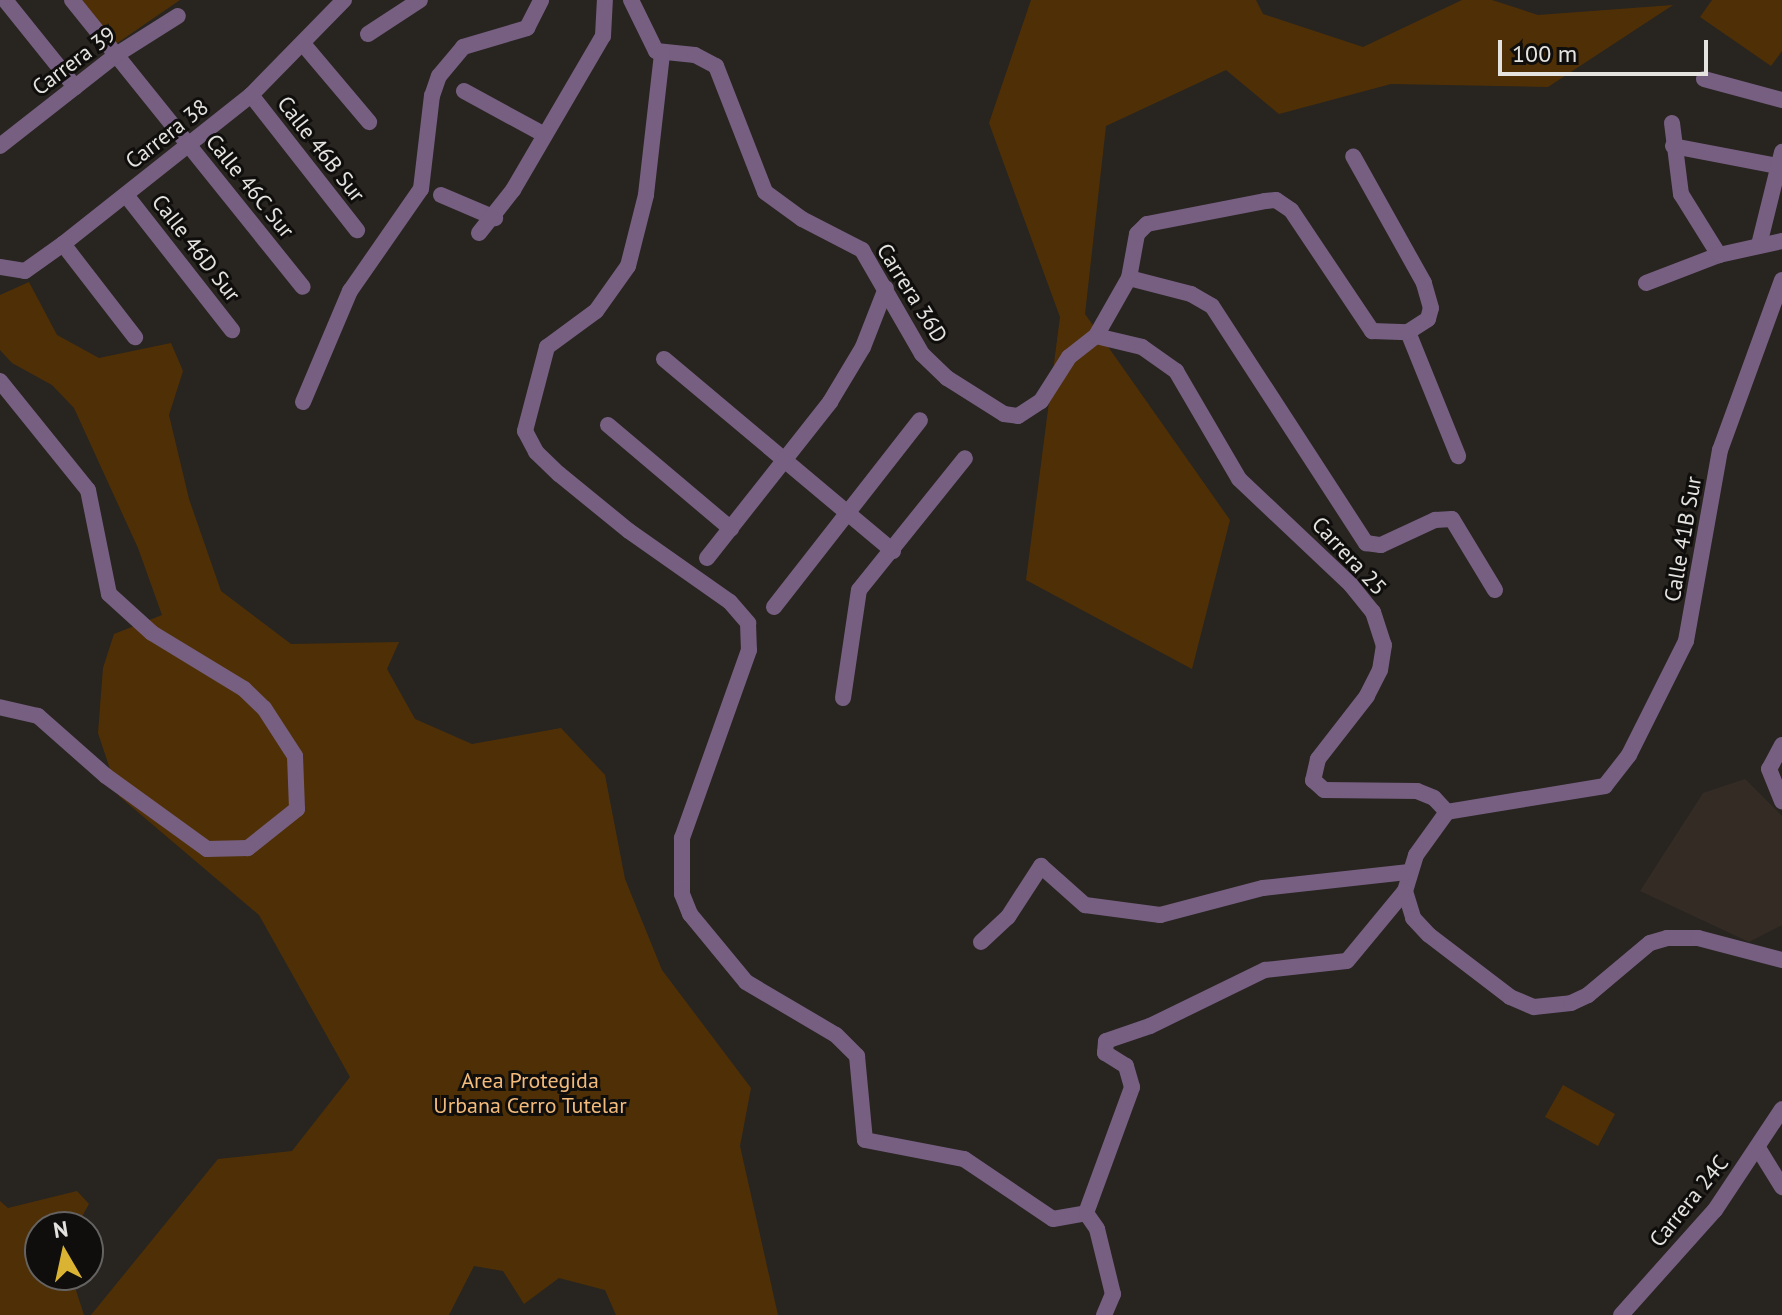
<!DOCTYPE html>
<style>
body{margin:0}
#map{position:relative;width:1782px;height:1315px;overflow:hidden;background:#282420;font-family:"PT Sans",sans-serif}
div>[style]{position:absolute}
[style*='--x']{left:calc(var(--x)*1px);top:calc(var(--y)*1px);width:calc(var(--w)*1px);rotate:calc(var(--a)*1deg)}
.built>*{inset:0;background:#342c24}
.green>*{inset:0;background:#4f3006}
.minor>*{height:16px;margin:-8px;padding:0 8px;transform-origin:8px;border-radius:8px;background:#765f81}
span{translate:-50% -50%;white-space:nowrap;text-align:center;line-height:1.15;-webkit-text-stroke:6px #0f0e0c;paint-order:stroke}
.street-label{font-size:22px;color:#e5e3e0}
.park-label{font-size:22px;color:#f3bb7b}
.north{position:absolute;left:24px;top:1211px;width:80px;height:80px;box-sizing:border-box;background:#0f0e0c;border:2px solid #656361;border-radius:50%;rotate:351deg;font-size:22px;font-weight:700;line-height:32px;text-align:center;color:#e5e3e0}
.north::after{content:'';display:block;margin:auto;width:28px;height:36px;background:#dab333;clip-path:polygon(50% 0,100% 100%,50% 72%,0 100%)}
.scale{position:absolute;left:1498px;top:40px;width:210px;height:36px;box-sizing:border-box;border:4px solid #e5e3e0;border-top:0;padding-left:10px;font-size:24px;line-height:28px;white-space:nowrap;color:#e5e3e0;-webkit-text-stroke:6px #0f0e0c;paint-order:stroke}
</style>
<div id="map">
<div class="built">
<div style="clip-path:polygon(1745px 779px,1782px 816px,1782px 925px,1749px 942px,1640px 891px,1703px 793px)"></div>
</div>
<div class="green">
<div style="clip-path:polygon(82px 0,180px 0,116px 44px)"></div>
<div style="clip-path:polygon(1031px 0,1256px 0,1263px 14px,1363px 47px,1462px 0,1492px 0,1538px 15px,1673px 5px,1548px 87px,1391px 84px,1279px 114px,1226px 70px,1106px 126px,1085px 314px,1230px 520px,1192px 669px,1026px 580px,1060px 317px,989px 123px)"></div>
<div style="clip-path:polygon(1712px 0,1782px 0,1782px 51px,1771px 66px,1700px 17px)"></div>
<div style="clip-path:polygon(29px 282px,57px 335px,99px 358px,171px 343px,183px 371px,169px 415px,189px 499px,221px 591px,291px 644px,399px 642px,387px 669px,415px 719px,472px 744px,561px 728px,605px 775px,625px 879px,662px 970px,751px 1088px,740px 1146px,778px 1315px,616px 1315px,605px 1290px,559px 1278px,524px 1304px,503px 1271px,474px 1266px,449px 1315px,91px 1315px,218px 1159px,292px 1151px,350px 1077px,259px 915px,119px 796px,98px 733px,103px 668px,114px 634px,162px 615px,138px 548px,74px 408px,52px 385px,12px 363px,0 350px,0 295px)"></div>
<div style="clip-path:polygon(1563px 1085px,1615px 1114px,1598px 1146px,1545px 1117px)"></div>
<div style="clip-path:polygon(77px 1191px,89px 1204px,76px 1227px,40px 1227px,40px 1275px,71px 1275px,84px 1315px,0 1315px,0 1201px,8px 1208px)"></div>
</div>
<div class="minor">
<div style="--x:5;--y:0;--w:112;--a:51.2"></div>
<div style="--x:72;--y:0;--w:368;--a:51.2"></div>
<div style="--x:631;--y:0;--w:57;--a:63.9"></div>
<div style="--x:656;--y:51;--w:39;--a:6"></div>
<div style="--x:695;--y:55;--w:24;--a:28"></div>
<div style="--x:716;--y:66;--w:135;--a:68.7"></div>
<div style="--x:765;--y:192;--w:46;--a:36.1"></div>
<div style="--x:802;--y:219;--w:68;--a:27.3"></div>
<div style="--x:862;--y:250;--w:120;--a:60"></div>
<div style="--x:922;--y:354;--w:35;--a:44"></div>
<div style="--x:947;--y:378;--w:67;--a:32.3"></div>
<div style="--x:1004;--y:414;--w:14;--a:8"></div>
<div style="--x:1018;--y:416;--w:27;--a:-33"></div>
<div style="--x:1041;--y:401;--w:52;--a:-57.5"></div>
<div style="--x:1069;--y:357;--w:34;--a:-38"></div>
<div style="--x:368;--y:34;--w:62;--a:-33.2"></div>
<div style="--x:304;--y:45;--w:101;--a:49.8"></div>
<div style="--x:662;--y:54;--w:142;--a:96.5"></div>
<div style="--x:646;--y:195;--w:73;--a:104.2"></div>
<div style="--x:628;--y:266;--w:55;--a:125.4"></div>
<div style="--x:596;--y:311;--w:61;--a:143.7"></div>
<div style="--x:547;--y:347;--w:87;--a:104.7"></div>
<div style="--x:525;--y:431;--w:24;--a:62"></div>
<div style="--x:536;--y:452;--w:32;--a:44"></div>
<div style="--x:559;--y:474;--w:90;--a:39.2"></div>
<div style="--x:629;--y:531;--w:123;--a:35.1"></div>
<div style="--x:730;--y:602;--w:28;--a:49"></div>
<div style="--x:748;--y:623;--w:27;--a:88"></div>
<div style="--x:749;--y:650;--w:200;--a:109.6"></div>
<div style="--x:682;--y:838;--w:56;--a:90"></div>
<div style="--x:682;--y:894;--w:22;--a:68"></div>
<div style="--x:690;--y:914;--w:88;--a:50.5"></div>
<div style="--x:746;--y:982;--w:104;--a:30.5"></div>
<div style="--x:836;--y:1035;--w:30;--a:45"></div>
<div style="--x:857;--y:1056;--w:84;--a:84.6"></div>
<div style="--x:865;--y:1140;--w:101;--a:10.9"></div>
<div style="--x:964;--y:1159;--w:107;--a:34"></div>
<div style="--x:1053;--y:1219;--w:34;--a:-10"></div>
<div style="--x:1086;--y:1213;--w:134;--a:-69.9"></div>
<div style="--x:1132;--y:1087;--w:22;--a:-106"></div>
<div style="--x:1126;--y:1066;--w:25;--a:-148"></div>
<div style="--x:1105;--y:1053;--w:12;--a:-85"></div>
<div style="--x:1106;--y:1041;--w:46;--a:-18.8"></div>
<div style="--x:1150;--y:1026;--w:128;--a:-26"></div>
<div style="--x:1265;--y:970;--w:82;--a:-6.3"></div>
<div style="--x:1347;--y:961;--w:91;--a:-50.4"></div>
<div style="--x:1704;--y:79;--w:81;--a:15.1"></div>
<div style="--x:464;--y:91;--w:90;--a:28.6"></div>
<div style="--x:251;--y:95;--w:172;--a:51.9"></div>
<div style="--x:1672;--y:123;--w:72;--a:82.8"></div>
<div style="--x:1681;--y:194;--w:72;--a:58.1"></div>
<div style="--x:0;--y:146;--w:147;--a:-38.1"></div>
<div style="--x:116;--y:55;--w:73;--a:-32.2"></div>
<div style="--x:1673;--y:146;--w:107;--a:10.8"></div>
<div style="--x:126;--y:195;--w:172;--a:51.9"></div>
<div style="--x:441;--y:195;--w:59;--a:23.1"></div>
<div style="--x:479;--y:233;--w:55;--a:-51.7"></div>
<div style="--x:513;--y:190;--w:178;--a:-59.7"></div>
<div style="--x:603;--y:36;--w:36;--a:-87"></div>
<div style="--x:63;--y:244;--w:118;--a:52.3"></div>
<div style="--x:1759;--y:245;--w:96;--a:-76.1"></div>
<div style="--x:0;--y:267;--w:25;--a:9"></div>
<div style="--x:25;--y:271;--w:47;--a:-35.4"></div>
<div style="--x:63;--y:244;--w:240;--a:-38.4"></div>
<div style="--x:251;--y:95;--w:133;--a:-45.6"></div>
<div style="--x:1129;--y:278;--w:64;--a:14.5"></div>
<div style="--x:1191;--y:294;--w:24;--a:30"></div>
<div style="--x:1212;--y:306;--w:283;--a:57"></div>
<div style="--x:1366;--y:543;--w:15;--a:8"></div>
<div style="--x:1381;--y:545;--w:60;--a:-24.8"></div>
<div style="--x:1435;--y:520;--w:17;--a:-3"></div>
<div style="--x:1452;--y:519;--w:83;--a:58.8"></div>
<div style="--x:1782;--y:280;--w:181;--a:110"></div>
<div style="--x:1720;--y:450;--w:194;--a:100.1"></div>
<div style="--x:1686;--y:641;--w:127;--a:116.6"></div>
<div style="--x:1629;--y:755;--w:39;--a:128"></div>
<div style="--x:1605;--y:786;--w:160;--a:170.7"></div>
<div style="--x:1447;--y:812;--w:53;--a:125.8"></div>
<div style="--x:1416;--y:855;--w:38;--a:107"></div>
<div style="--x:1405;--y:891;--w:28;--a:73"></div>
<div style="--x:1413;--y:918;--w:23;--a:47"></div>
<div style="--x:1429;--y:935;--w:102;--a:37.4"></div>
<div style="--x:1510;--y:997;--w:26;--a:23"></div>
<div style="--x:1534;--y:1007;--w:37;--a:-6"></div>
<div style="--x:1571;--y:1003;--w:19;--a:-25"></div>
<div style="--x:1588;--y:995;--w:81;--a:-40"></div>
<div style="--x:1650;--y:943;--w:18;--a:-16"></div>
<div style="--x:1667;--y:938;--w:31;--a:0"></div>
<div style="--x:1698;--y:938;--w:87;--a:14.7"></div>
<div style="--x:1646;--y:283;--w:78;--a:-21"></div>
<div style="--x:1719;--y:255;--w:65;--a:-12.5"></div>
<div style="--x:1408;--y:332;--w:134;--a:68"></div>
<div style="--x:1096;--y:336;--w:47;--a:13.4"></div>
<div style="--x:1142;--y:347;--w:42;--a:35.2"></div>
<div style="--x:1176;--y:371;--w:125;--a:59.7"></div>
<div style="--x:1239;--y:479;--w:154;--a:43.4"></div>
<div style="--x:1351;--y:585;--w:35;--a:51"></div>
<div style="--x:1373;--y:612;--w:35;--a:72"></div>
<div style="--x:1384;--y:645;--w:25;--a:99"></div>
<div style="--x:1380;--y:670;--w:29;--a:117"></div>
<div style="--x:1367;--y:696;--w:80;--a:127.9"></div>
<div style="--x:1318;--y:759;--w:22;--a:103"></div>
<div style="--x:1313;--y:780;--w:15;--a:42"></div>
<div style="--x:1324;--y:790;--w:93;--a:0.6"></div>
<div style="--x:1417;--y:791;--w:18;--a:22"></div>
<div style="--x:1434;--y:798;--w:19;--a:47"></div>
<div style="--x:1096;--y:336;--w:67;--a:-60.4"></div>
<div style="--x:1129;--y:278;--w:45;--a:-79.7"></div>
<div style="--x:1137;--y:234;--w:14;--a:-45"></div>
<div style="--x:1147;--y:224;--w:120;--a:-11"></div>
<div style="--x:1265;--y:201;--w:11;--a:-5"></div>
<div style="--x:1276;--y:200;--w:18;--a:34"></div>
<div style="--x:1291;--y:210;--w:146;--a:56.2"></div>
<div style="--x:1372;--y:331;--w:36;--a:2"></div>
<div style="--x:1408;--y:332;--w:24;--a:-33"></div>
<div style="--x:1428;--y:319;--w:11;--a:-75"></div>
<div style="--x:1431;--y:308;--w:26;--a:-106"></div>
<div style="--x:1424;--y:283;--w:145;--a:-119.2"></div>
<div style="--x:664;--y:359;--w:299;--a:40"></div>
<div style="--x:0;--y:381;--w:140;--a:51.1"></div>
<div style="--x:88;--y:490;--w:106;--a:78.6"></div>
<div style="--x:109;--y:594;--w:58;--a:42.2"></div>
<div style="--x:152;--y:633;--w:108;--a:31.3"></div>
<div style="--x:244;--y:689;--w:28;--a:44"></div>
<div style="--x:264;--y:708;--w:57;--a:57.1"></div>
<div style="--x:295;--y:756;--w:53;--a:87.8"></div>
<div style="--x:297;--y:809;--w:63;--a:141.5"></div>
<div style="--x:248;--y:848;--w:41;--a:178.6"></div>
<div style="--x:207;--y:849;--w:125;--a:-144.1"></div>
<div style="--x:106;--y:776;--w:91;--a:-138.6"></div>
<div style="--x:38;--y:716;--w:39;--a:-167"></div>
<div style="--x:303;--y:402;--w:121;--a:-67.1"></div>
<div style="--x:350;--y:291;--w:124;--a:-55.2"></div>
<div style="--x:421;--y:189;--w:94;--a:-83.3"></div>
<div style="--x:432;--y:96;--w:21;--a:-71"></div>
<div style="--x:439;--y:76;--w:38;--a:-50"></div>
<div style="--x:463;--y:47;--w:67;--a:-16.5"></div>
<div style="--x:527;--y:28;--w:31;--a:-63"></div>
<div style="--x:608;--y:425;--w:161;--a:40.2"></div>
<div style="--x:707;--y:558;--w:199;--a:-51.7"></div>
<div style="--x:830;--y:402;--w:64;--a:-59"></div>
<div style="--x:863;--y:347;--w:63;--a:-68.7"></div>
<div style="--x:774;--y:607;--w:237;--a:-52"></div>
<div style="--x:843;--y:698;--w:109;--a:-81.6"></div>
<div style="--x:859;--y:590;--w:169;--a:-51.2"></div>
<div style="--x:1782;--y:745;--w:27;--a:118"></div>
<div style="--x:1769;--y:769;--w:35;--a:68"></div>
<div style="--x:981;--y:942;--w:37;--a:-43"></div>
<div style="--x:1008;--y:917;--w:61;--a:-57.1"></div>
<div style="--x:1041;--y:866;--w:59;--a:41.6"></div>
<div style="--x:1085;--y:905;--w:76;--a:7.6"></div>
<div style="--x:1160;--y:915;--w:106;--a:-14.7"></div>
<div style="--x:1263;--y:888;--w:147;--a:-6.3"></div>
<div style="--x:1758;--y:1148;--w:46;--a:58.4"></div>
<div style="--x:1086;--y:1213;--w:19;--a:55"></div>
<div style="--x:1097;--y:1229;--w:67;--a:76.2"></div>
<div style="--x:1113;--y:1294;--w:23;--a:113"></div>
<div style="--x:1621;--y:1315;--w:141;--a:-48.2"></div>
<div style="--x:1715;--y:1210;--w:121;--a:-56.4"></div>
</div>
<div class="street-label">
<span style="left:74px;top:61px;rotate:-37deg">Carrera 39</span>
<span style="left:167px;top:134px;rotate:-38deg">Carrera 38</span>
<span style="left:321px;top:149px;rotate:52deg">Calle 46B Sur</span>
<span style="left:250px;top:186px;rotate:51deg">Calle 46C Sur</span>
<span style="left:196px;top:248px;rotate:52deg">Calle 46D Sur</span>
<span style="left:912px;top:293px;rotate:58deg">Carrera 36D</span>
<span style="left:1683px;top:539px;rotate:-80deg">Calle 41B Sur</span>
<span style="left:1349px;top:556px;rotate:47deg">Carrera 25</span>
<span style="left:1689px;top:1201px;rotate:-51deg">Carrera 24C</span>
</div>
<div class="park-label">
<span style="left:530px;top:1093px">Area Protegida<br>Urbana Cerro Tutelar</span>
</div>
<div class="north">N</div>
<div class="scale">100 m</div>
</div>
